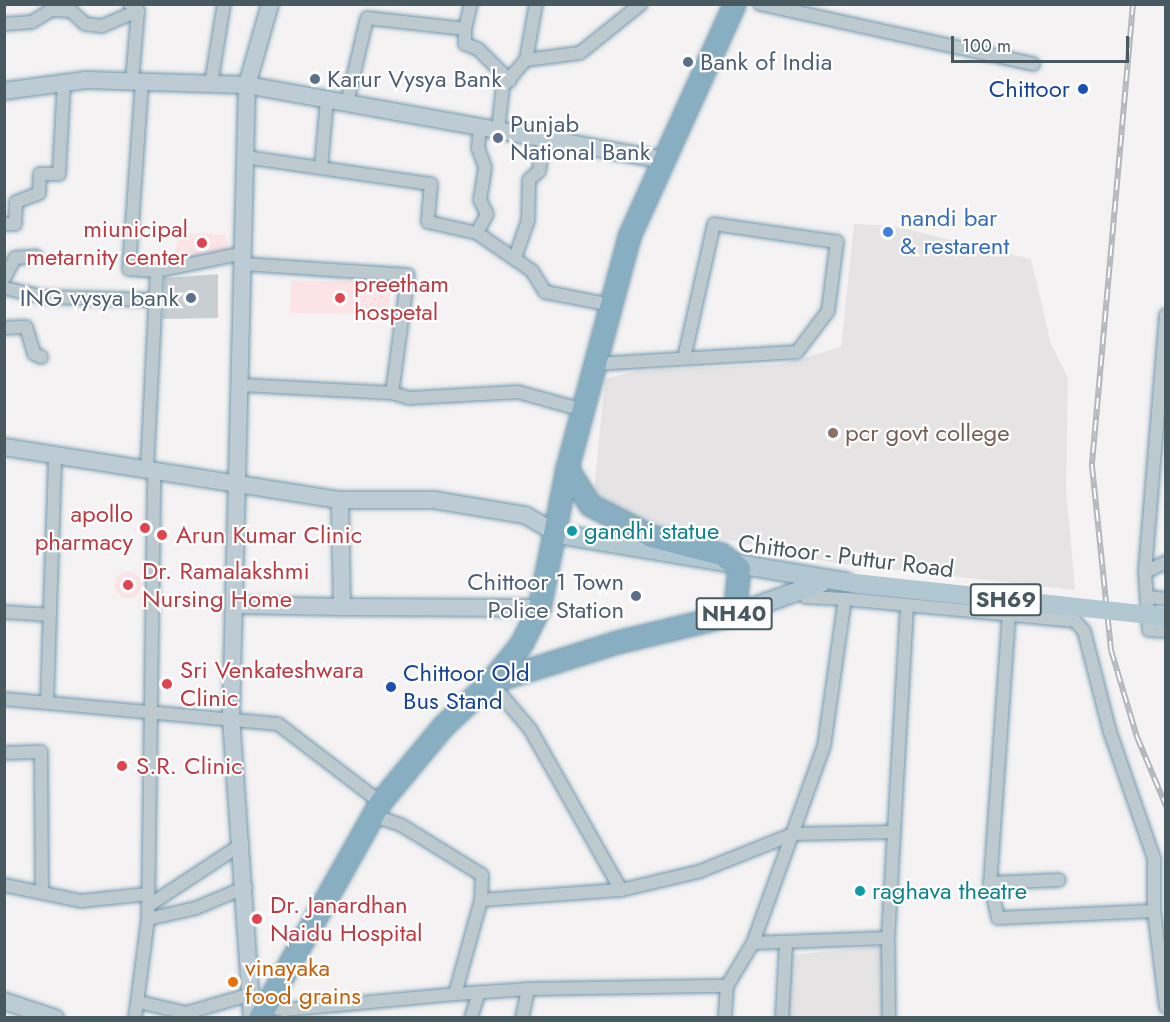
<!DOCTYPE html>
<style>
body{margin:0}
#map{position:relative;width:1170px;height:1022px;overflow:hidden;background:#f4f2f2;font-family:Jost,sans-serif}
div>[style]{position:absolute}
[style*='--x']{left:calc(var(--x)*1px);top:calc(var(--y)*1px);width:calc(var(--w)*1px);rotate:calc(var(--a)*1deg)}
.education>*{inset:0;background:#e5e3e4}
.medical>*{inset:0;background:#fce3e5}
.round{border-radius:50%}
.building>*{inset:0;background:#c8ced1}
.roads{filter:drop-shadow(0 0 2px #7399ae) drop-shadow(0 0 2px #7399ae)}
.street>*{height:12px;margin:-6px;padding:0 6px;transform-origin:6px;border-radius:6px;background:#bcc9ce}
.secondary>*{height:16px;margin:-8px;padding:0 8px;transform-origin:8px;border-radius:8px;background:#bdccd4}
.primary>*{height:18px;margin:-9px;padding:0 9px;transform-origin:9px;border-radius:9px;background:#b1c7d1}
.highway>*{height:21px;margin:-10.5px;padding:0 10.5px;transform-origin:10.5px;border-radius:10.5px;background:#88aec2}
.rail>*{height:6px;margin-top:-3px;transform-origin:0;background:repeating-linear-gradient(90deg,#fff 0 11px,#b3b8bc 0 22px);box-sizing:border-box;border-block:2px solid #b3b8bc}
.primary-bridge>*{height:18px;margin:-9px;padding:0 9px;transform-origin:9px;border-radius:9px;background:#b1c7d1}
.dots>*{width:16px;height:16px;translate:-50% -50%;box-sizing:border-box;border:3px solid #fff;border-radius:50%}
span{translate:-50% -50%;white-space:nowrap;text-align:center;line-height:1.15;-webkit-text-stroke:4.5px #fff;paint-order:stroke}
.shield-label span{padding:2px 4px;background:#fff;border:2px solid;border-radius:4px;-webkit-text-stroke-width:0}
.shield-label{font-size:22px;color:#485960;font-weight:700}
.service-label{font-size:24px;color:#4e5e75}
.left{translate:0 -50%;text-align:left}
.right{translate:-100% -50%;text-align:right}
.transit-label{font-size:24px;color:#164399}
.shop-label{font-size:24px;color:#366cbe}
.health-label{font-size:24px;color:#be3a42}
.education-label{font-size:24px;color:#785e54}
.culture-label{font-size:24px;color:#0d838f}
.street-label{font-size:24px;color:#485960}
.food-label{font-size:24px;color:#c56008}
.frame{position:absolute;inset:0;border:6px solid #485960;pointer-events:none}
.scale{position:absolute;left:951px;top:36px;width:178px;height:27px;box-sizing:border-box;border:3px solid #485960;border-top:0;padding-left:8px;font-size:18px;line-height:21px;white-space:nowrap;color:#485960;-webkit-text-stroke:4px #fff;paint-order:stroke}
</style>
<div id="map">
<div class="education">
<div style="clip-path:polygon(854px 224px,893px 226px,1031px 259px,1051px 344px,1068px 378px,1066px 487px,1075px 590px,834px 563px,689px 531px,630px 525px,594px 491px,605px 379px,637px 371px,782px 364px,841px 347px)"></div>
<div style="clip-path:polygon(883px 946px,883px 1017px,788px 1018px,792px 955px)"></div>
</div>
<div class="medical">
<div style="clip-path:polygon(180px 232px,225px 235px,230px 251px,171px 265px)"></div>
<div style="clip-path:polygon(291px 281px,391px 282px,389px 314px,290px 313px)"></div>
<div class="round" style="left:115px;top:572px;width:26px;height:26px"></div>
</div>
<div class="building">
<div style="clip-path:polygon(218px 274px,218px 318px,163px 319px,165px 278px)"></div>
</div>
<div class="roads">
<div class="street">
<div style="--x:130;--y:4;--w:11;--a:41"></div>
<div style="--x:138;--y:11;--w:70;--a:94.9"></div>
<div style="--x:760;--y:4;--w:280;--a:12.4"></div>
<div style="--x:4;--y:24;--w:28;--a:-4"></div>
<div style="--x:32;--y:22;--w:22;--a:-32"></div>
<div style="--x:51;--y:10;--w:20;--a:3"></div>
<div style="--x:71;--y:11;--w:19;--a:43"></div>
<div style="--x:85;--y:24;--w:17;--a:7"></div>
<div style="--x:102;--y:26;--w:39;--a:-23"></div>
<div style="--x:465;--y:29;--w:26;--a:-77"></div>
<div style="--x:526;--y:60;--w:57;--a:-79.9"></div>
<div style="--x:142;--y:82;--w:187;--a:94"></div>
<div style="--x:129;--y:269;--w:28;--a:4"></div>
<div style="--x:157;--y:271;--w:199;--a:92.9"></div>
<div style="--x:211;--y:84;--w:81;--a:-80.8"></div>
<div style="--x:347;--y:103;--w:87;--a:-76.8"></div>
<div style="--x:367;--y:18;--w:99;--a:6.4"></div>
<div style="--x:465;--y:29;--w:15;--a:90"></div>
<div style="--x:465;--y:44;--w:14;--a:21"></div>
<div style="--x:478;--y:49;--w:45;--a:45"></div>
<div style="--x:498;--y:130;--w:44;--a:-83.5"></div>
<div style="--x:503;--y:86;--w:35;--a:-49"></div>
<div style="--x:526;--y:60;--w:54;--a:-7.4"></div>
<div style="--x:580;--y:53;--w:78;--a:-38.8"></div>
<div style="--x:245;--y:157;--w:188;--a:8.3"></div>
<div style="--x:431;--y:184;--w:38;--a:95"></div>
<div style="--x:428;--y:222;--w:50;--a:12.7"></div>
<div style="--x:477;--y:233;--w:67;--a:34.6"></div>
<div style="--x:532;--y:271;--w:25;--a:58"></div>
<div style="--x:545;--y:292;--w:67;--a:11.1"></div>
<div style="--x:321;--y:168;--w:68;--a:-85"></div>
<div style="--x:4;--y:224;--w:11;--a:0"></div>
<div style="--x:15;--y:224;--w:22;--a:-87"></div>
<div style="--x:16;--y:202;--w:25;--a:-21"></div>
<div style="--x:39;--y:193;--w:19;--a:-87"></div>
<div style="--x:40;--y:174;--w:19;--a:0"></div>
<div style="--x:59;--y:174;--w:91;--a:-86.9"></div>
<div style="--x:477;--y:233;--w:21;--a:-62"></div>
<div style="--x:487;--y:214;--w:16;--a:-117"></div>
<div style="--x:480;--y:200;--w:33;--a:-81"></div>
<div style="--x:485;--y:167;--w:20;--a:-110"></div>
<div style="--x:478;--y:148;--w:21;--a:-85"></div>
<div style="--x:515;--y:258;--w:39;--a:-71"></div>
<div style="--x:528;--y:221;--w:41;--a:-88.6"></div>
<div style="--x:529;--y:180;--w:13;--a:-42"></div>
<div style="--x:539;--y:171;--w:33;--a:-81"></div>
<div style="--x:243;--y:264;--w:165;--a:3.8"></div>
<div style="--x:408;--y:275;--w:119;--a:97.7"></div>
<div style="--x:392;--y:393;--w:18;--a:16"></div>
<div style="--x:409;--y:398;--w:109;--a:-3.2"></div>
<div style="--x:518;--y:392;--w:67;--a:15.5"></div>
<div style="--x:157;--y:271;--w:88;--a:-11.8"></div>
<div style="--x:4;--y:278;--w:23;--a:-61"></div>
<div style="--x:15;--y:258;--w:21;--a:-5"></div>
<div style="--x:4;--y:288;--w:42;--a:12.4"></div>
<div style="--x:45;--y:297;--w:111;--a:1.5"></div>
<div style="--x:1166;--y:315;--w:258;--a:94.7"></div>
<div style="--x:1145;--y:572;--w:58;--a:86.1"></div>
<div style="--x:1149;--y:630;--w:17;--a:3"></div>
<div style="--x:4;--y:328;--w:22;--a:-3"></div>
<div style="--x:26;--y:327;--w:28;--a:73"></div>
<div style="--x:34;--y:354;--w:8;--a:23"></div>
<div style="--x:595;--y:364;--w:202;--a:-3.4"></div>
<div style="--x:797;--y:352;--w:51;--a:-52.9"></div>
<div style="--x:828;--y:311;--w:70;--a:-82.6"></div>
<div style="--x:837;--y:242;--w:124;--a:-171.7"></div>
<div style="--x:714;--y:224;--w:137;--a:102.6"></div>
<div style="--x:241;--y:385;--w:151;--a:3"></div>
<div style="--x:1145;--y:572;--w:23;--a:-25"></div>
<div style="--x:1148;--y:597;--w:18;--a:6"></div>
<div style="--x:845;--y:599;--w:231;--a:5.5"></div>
<div style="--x:1075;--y:621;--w:13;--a:48"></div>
<div style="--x:1084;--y:631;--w:104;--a:75.6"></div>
<div style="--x:1110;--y:732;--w:133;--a:70.8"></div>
<div style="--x:1154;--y:858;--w:53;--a:90"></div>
<div style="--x:4;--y:612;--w:46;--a:3.7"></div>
<div style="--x:1009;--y:614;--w:270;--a:94"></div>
<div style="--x:990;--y:883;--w:69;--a:-2.5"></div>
<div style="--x:490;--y:682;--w:62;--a:49.6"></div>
<div style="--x:530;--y:729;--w:185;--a:60.5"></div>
<div style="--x:621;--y:890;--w:79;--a:-13.2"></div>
<div style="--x:698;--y:872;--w:102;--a:-21.8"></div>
<div style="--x:793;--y:834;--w:101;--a:-1.1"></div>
<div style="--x:894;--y:832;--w:106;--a:93.2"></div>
<div style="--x:4;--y:699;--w:275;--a:5.2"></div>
<div style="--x:278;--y:724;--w:128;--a:37.4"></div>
<div style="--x:47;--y:702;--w:247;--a:-88.1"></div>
<div style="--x:4;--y:753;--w:37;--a:-2"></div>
<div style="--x:41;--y:752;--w:141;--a:89.6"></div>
<div style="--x:372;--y:815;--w:31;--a:19"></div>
<div style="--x:401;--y:825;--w:95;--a:31.7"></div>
<div style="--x:482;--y:875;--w:25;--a:92"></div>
<div style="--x:894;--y:832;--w:226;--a:-86.7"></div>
<div style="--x:990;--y:883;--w:36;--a:77"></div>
<div style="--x:998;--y:918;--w:156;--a:-2.6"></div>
<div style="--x:1154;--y:911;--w:97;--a:82.9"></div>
<div style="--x:4;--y:885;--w:79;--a:11.7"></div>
<div style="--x:81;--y:901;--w:67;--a:-6"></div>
<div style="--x:148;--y:906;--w:113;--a:-33.4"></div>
<div style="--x:148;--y:919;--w:49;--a:-12.9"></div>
<div style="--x:196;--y:908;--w:54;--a:-22.8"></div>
<div style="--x:753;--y:943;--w:209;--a:-70.2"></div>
<div style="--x:824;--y:746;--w:148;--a:-81.9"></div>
<div style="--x:845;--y:599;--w:39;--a:-177"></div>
<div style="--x:806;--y:597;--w:13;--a:-119"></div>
<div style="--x:727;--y:986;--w:50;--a:-58.8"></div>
<div style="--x:753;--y:943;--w:135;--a:-2.1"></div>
<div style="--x:888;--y:938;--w:80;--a:89.3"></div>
<div style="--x:455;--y:994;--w:73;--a:-3.9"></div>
<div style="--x:139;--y:1002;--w:48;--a:13.2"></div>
<div style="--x:186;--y:1013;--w:69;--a:-16.1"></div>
<div style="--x:265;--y:1006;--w:19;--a:12"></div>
<div style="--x:284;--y:1010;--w:172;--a:-5.3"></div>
<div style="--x:455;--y:994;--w:98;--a:-74.5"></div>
<div style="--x:481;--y:900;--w:140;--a:-4.1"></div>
<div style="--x:135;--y:1018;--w:100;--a:-82.5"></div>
<div style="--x:148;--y:919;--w:448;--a:-89.2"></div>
<div style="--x:471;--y:1018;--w:27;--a:-73"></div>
<div style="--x:522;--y:1018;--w:30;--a:-78"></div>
<div style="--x:528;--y:989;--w:199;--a:-0.9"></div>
<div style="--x:727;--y:986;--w:32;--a:94"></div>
<div style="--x:782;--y:1018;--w:75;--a:-86.9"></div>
</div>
<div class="secondary">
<div style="--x:4;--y:91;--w:83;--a:-7.6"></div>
<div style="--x:86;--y:80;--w:161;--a:1.8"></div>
<div style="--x:247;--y:85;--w:423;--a:10.2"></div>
<div style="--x:4;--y:447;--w:340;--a:9"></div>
<div style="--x:340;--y:500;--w:94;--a:0"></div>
<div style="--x:434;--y:500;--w:92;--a:9.4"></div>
<div style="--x:525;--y:515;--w:38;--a:30"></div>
<div style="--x:235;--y:605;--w:107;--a:1.1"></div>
<div style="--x:342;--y:607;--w:107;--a:-91.1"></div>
<div style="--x:342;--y:607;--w:197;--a:0.3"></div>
<div style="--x:4;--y:1001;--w:54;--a:18.4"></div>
<div style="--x:252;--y:1018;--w:303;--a:-94"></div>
<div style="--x:231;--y:716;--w:631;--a:-88.55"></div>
<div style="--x:247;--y:85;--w:84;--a:-74.1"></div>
</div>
<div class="primary">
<div style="--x:558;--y:534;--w:292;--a:9.5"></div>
<div style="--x:734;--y:614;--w:92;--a:-19.6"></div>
</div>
<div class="highway">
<div style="--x:490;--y:682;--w:133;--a:-17.5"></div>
<div style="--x:617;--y:642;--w:120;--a:-13.5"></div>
<div style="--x:734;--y:614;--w:46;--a:-83.8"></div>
<div style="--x:739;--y:568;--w:23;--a:-142"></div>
<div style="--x:721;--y:554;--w:72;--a:-165.6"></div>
<div style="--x:651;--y:536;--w:68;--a:-153.1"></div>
<div style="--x:590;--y:505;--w:44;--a:-121.9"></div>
<div style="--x:259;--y:1018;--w:248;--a:-60.7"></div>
<div style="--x:380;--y:802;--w:100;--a:-50.3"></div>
<div style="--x:444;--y:725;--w:63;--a:-43.1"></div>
<div style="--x:490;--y:682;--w:49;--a:-50.8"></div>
<div style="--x:521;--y:644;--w:40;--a:-63.4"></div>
<div style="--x:539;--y:608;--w:143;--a:-78.7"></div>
<div style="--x:567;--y:468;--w:240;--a:-75"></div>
<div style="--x:629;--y:236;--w:255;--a:-65.6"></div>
</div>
</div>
<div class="rail">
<div style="--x:1133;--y:4;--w:464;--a:95.1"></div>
<div style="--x:1092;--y:466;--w:185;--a:84.1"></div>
<div style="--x:1111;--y:650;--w:91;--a:73.4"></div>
<div style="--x:1137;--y:737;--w:75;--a:67.2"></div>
</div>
<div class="primary-bridge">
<div style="--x:846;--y:582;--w:322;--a:6.2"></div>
</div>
<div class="dots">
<div style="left:688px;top:62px;background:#5c6f8a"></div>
<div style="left:315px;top:79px;background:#5c6f8a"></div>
<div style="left:1083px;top:89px;background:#1a4fb4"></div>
<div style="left:498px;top:138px;background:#5c6f8a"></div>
<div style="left:888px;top:232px;background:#3f7fe0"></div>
<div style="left:202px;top:243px;background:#e0444e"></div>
<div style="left:191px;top:298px;background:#5c6f8a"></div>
<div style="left:340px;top:298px;background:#e0444e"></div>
<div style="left:833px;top:433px;background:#8d6e63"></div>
<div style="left:145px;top:528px;background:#e0444e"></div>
<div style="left:572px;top:531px;background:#0f9aa8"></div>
<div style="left:162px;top:535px;background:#e0444e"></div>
<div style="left:128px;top:585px;background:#e0444e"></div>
<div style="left:636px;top:596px;background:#5c6f8a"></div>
<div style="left:167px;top:684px;background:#e0444e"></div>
<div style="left:391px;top:687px;background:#1a4fb4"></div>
<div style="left:122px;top:766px;background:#e0444e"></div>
<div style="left:860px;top:891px;background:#0f9aa8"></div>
<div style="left:257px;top:919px;background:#e0444e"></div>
<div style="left:233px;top:982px;background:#e8710a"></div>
</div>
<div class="shield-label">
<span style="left:1006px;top:600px">SH69</span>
<span style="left:734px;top:614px">NH40</span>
</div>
<div class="service-label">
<span class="left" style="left:700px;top:62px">Bank of India</span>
<span class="left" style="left:327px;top:79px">Karur Vysya Bank</span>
<span class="left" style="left:510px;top:138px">Punjab<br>National Bank</span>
<span class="right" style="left:179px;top:298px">ING vysya bank</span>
<span class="right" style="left:624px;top:596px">Chittoor 1 Town<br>Police Station</span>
</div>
<div class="transit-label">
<span class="right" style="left:1070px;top:89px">Chittoor</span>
<span class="left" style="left:403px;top:687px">Chittoor Old<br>Bus Stand</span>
</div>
<div class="shop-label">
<span class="left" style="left:900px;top:232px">nandi bar<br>&amp; restarent</span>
</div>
<div class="health-label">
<span class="right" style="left:188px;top:243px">miunicipal<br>metarnity center</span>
<span class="left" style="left:354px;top:298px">preetham<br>hospetal</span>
<span class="right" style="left:133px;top:528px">apollo<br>pharmacy</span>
<span class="left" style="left:176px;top:535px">Arun Kumar Clinic</span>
<span class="left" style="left:142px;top:585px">Dr. Ramalakshmi<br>Nursing Home</span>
<span class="left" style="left:180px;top:684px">Sri Venkateshwara<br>Clinic</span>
<span class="left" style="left:136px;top:766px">S.R. Clinic</span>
<span class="left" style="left:270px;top:919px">Dr. Janardhan<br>Naidu Hospital</span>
</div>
<div class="education-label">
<span class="left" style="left:845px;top:433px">pcr govt college</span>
</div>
<div class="culture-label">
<span class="left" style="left:584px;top:531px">gandhi statue</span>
<span class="left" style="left:872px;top:891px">raghava theatre</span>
</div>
<div class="street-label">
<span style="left:846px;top:556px;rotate:7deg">Chittoor - Puttur Road</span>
</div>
<div class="food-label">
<span class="left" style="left:245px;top:982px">vinayaka<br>food grains</span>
</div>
<div class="frame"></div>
<div class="scale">100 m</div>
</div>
